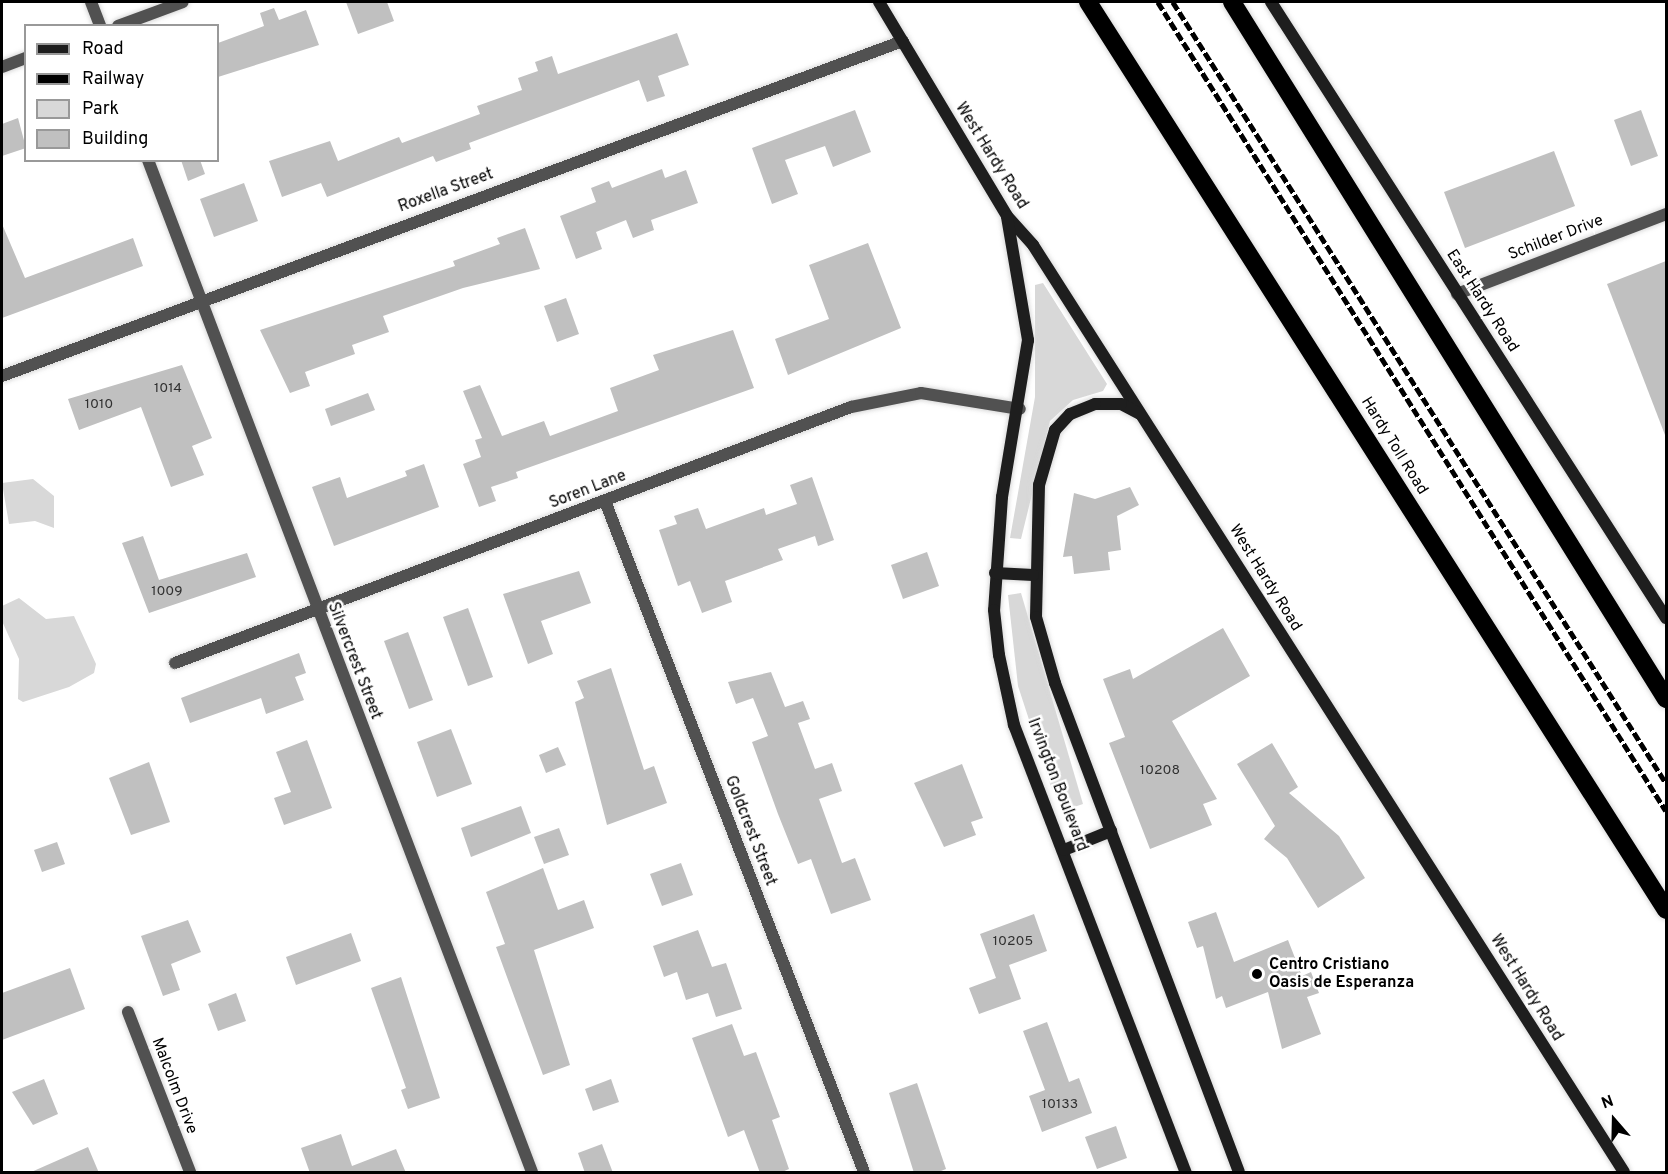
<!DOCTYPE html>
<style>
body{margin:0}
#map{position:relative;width:1668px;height:1174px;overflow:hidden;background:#fff;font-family:Overpass,sans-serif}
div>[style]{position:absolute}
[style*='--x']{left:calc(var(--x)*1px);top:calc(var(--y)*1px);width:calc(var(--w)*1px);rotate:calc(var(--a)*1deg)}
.green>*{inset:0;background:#d8d8d8}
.building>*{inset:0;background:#c0c0c0}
.roads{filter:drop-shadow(0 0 2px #dbdbdb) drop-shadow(0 0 2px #dbdbdb)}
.minor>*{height:12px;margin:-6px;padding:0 6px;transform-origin:6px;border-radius:6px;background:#515151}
.secondary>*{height:12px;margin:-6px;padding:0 6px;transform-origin:6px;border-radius:6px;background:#1e1e1e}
.motorway>*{height:18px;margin:-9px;padding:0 9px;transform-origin:9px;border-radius:9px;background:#000}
.rail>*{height:4.5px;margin-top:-2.25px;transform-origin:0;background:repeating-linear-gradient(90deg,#000 0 9px,transparent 0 12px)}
.dots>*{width:16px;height:16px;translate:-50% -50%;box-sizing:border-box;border:3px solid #fff;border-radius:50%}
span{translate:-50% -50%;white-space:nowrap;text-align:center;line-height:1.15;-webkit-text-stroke:5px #fff;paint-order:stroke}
.number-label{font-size:14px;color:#303030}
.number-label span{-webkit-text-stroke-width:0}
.street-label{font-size:16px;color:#000}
.poi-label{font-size:16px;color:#000;font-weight:700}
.left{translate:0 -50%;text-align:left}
.frame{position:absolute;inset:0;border:3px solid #000;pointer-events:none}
.legend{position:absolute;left:24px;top:24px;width:195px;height:138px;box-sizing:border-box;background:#fff;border:2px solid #999;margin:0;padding:8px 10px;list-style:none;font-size:18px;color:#000}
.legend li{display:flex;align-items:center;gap:12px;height:30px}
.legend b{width:30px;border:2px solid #999}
.north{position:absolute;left:1584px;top:1090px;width:60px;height:60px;-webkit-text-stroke:4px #fff;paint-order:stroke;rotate:340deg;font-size:16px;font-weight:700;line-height:24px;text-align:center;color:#000}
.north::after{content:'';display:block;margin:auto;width:21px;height:27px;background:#000;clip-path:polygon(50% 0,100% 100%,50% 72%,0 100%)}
</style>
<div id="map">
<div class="green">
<div style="clip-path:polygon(1043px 283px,1107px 384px,1103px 391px,1073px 400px,1050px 421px,1021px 539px,1010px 538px,1035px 397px,1035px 285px)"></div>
<div style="clip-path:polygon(33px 479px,54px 496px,54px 528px,35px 521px,9px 524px,2px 483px)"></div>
<div style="clip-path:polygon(1021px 593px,1083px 804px,1065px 810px,1051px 787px,1018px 686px,1008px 595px)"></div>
<div style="clip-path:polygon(19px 598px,46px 619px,74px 616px,96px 664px,94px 673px,69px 687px,23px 702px,18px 699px,19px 659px,2px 621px,2px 606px)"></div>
</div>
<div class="building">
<div style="clip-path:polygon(346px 2px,387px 2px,394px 21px,358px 34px)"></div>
<div style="clip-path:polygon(274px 8px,279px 20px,306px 10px,319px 45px,218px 77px,218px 43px,264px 26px,260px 13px)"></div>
<div style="clip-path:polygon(677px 33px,689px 65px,658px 76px,665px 96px,647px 102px,639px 80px,469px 143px,471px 149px,436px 162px,433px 156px,327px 197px,321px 183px,282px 197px,269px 161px,330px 141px,338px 161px,399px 137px,402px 143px,480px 114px,477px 106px,522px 90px,518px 78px,538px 71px,535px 62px,552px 56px,558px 74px)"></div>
<div style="clip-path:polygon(855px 110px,871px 152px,833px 167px,825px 146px,785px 160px,798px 194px,772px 204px,752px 148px)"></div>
<div style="clip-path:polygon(1641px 110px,1658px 156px,1631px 166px,1614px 120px)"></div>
<div style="clip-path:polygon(18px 118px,26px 148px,2px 156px,2px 124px)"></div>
<div style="clip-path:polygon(1554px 151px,1575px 206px,1465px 248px,1444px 192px)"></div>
<div style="clip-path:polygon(181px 160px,200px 160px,205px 174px,188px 181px)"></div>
<div style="clip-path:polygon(662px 169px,665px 178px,686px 170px,698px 203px,651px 220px,654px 230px,633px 238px,626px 220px,596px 232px,602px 249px,576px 259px,560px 216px,596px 202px,591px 188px,609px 181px,612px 188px)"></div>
<div style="clip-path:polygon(244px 183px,258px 221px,214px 237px,200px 199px)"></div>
<div style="clip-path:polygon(2px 224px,25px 278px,133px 238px,143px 266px,2px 318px)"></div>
<div style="clip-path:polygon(525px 228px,540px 269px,463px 288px,383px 316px,389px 332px,352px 345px,355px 354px,305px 372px,310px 386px,290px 393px,260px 330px,455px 266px,453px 261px,500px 244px,497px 238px)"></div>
<div style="clip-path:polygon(868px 243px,901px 328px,788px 375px,775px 339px,829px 319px,809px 265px)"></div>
<div style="clip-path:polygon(1666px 261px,1666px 435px,1665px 435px,1607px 284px)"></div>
<div style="clip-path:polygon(566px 298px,579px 334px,557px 342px,544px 306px)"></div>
<div style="clip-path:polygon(733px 330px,754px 388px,516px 472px,518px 478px,491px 487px,496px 501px,479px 507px,463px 464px,481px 457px,475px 440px,482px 438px,463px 391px,480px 385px,502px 436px,544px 421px,550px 436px,618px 411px,610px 388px,659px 370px,653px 355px)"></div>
<div style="clip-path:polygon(182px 365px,212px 438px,192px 446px,204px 475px,171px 487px,141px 407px,79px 430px,68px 399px)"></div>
<div style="clip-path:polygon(368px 393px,375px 410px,331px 426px,325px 409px)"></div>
<div style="clip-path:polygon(424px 464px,439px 507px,334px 546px,312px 487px,340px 477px,347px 498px,407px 476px,405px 471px)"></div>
<div style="clip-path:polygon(812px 477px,834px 540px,818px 546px,815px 536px,778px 549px,783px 560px,725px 581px,732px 602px,702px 613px,690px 581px,678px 586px,659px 530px,677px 524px,674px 516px,698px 508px,706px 529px,764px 508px,766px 515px,797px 504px,790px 485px)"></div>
<div style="clip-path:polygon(1130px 487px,1139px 505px,1117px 516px,1121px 550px,1108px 552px,1110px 570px,1074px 574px,1072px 556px,1063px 557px,1074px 493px,1095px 499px)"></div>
<div style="clip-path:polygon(143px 536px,159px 580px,247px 553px,256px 577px,149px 613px,122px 543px)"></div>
<div style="clip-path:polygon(927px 552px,939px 586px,903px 599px,891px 565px)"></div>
<div style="clip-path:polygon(579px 571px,591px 603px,541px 621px,553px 654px,528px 664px,503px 594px)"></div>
<div style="clip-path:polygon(468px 608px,493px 677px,468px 686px,443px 617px)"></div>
<div style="clip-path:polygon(1223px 628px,1250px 676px,1172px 721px,1217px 799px,1203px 804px,1212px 825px,1150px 849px,1109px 743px,1125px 737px,1103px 679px,1130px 669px,1133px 679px)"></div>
<div style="clip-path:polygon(408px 632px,433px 700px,409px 709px,384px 641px)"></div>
<div style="clip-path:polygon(299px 653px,306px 673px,295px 677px,304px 700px,266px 714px,261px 698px,190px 723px,181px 698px)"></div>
<div style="clip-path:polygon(611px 668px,644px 770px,654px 766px,667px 803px,607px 825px,575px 702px,584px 698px,577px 681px)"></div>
<div style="clip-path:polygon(771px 672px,785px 707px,803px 701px,810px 719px,798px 723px,815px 769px,832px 763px,842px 791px,819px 799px,842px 863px,855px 858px,871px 900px,831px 914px,811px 859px,798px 864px,778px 814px,752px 742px,768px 736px,753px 698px,736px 704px,728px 682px)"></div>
<div style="clip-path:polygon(451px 729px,472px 784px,437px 797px,417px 742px)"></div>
<div style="clip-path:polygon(307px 740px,332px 808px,284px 825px,274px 798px,291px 792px,276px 752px)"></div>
<div style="clip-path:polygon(1272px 743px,1298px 787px,1289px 793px,1339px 836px,1365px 878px,1318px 908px,1287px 858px,1264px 839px,1275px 826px,1237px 764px)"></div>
<div style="clip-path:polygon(558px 747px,566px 765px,546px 773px,539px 755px)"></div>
<div style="clip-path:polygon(149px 762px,170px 822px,131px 835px,109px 778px)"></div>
<div style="clip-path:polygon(962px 764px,983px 818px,971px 822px,976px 835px,944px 847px,914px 783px)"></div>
<div style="clip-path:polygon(521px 806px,531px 833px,471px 857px,461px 828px)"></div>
<div style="clip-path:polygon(559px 828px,569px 855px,544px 864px,534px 837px)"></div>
<div style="clip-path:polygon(57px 842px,65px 864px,42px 872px,34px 850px)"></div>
<div style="clip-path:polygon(681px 863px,693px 895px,662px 906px,650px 874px)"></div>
<div style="clip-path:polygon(543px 868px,558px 910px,584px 900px,594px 928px,534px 950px,570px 1065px,543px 1075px,496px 947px,505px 944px,486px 892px)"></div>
<div style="clip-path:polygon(1216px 912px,1234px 962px,1288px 940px,1302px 976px,1311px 972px,1319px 993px,1307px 997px,1321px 1034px,1282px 1049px,1268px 992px,1226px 1008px,1222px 996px,1216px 999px,1203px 946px,1197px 948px,1188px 922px)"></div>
<div style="clip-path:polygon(1034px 914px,1047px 951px,1009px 965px,1021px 999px,979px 1014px,969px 988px,996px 978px,980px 934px)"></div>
<div style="clip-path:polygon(188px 920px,201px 952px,171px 964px,180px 990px,163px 996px,141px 936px)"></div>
<div style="clip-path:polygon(698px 930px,712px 967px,726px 963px,742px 1009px,716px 1017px,708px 993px,686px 1000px,677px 972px,664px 977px,653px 946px)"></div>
<div style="clip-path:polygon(351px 933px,361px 961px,296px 985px,286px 957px)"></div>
<div style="clip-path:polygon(70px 968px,85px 1009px,2px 1040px,2px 993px)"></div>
<div style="clip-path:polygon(401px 977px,440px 1098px,408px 1109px,401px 1090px,406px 1088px,371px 988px)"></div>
<div style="clip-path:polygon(236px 993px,246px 1021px,218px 1031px,208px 1004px)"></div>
<div style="clip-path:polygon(1047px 1022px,1069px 1082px,1079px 1078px,1092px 1113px,1042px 1132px,1029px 1096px,1045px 1090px,1023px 1031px)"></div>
<div style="clip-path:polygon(732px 1024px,744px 1056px,756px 1052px,780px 1117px,772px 1120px,789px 1169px,780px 1173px,760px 1173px,744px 1130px,728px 1137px,692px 1038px)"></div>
<div style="clip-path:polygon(44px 1079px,58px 1114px,33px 1125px,12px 1092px)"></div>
<div style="clip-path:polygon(611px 1079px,619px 1102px,593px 1111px,585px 1089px)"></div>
<div style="clip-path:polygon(917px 1083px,946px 1169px,936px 1173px,914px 1173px,889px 1093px)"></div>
<div style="clip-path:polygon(1116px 1126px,1127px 1158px,1097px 1169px,1085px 1137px)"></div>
<div style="clip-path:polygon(341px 1134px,352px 1166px,396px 1149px,406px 1173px,310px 1173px,301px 1148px)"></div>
<div style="clip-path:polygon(602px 1144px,613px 1173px,585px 1173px,578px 1153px)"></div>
<div style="clip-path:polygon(88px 1147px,99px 1173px,29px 1173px)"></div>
</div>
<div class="roads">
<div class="minor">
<div style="--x:91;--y:2;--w:26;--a:69"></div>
<div style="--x:118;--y:26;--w:69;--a:-20.3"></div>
<div style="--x:2;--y:67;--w:26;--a:-21"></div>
<div style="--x:148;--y:160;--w:1082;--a:69.22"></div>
<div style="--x:1457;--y:294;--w:224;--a:-20.9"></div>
<div style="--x:2;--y:376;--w:961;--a:-20.4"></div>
<div style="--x:605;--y:501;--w:719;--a:68.89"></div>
<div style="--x:175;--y:663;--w:723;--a:-20.74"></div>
<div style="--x:851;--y:407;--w:71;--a:-11.3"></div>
<div style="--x:921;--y:393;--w:100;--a:9.2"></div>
<div style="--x:128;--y:1012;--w:172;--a:68.8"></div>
</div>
<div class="secondary">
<div style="--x:879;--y:2;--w:249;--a:59.1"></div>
<div style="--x:1007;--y:216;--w:39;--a:48"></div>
<div style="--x:1033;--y:245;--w:1099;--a:57.48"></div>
<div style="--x:1271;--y:2;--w:732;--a:57.33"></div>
<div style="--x:1007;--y:217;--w:125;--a:80.3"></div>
<div style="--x:1028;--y:340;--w:159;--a:99.4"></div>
<div style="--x:1002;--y:497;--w:113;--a:94"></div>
<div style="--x:994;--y:610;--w:45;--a:83.7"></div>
<div style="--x:999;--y:655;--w:72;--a:77.9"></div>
<div style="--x:1014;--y:725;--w:479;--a:69"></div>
<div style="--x:1140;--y:414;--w:21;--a:-152"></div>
<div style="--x:1121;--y:404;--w:26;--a:180"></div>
<div style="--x:1095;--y:404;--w:27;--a:158"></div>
<div style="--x:1070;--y:414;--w:22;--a:133"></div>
<div style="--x:1055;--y:430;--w:57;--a:106.2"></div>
<div style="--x:1039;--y:485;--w:132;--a:91.3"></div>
<div style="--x:1036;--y:617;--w:69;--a:73.9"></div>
<div style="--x:1055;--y:683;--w:522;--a:69.38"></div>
<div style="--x:995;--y:573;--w:38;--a:3"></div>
<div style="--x:1064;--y:850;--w:51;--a:-22"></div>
</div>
<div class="motorway">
<div style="--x:1088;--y:2;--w:1076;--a:57.52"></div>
<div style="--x:1232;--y:2;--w:821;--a:58.09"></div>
</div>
</div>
<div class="rail">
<div style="--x:1158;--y:2;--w:955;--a:57.87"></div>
<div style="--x:1173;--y:2;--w:924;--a:57.74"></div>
</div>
<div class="dots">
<div style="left:1257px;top:974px;background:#000"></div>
</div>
<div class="number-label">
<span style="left:168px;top:389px">1014</span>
<span style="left:99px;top:405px">1010</span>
<span style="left:167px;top:592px">1009</span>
<span style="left:1160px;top:771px">10208</span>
<span style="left:1013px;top:942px">10205</span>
<span style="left:1060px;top:1105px">10133</span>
</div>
<div class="street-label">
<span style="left:991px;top:156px;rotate:58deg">West Hardy Road</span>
<span style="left:446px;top:191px;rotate:-20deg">Roxella Street</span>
<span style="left:1556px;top:238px;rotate:-21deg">Schilder Drive</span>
<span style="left:1482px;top:301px;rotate:57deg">East Hardy Road</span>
<span style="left:1394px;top:446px;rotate:58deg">Hardy Toll Road</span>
<span style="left:588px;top:490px;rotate:-21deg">Soren Lane</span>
<span style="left:1265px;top:578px;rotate:58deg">West Hardy Road</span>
<span style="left:354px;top:661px;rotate:69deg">Silvercrest Street</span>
<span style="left:1057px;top:785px;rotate:69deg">Irvington Boulevard</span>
<span style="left:750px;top:831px;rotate:69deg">Goldcrest Street</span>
<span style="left:1526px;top:988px;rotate:58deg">West Hardy Road</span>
<span style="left:174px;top:1086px;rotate:69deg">Malcolm Drive</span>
</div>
<div class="poi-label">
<span class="left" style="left:1269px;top:974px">Centro Cristiano<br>Oasis de Esperanza</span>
</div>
<div class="frame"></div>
<ul class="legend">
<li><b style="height:8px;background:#1e1e1e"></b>Road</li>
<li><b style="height:8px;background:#000"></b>Railway</li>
<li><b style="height:16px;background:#d8d8d8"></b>Park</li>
<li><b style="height:16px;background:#c0c0c0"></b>Building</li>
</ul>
<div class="north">N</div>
</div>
